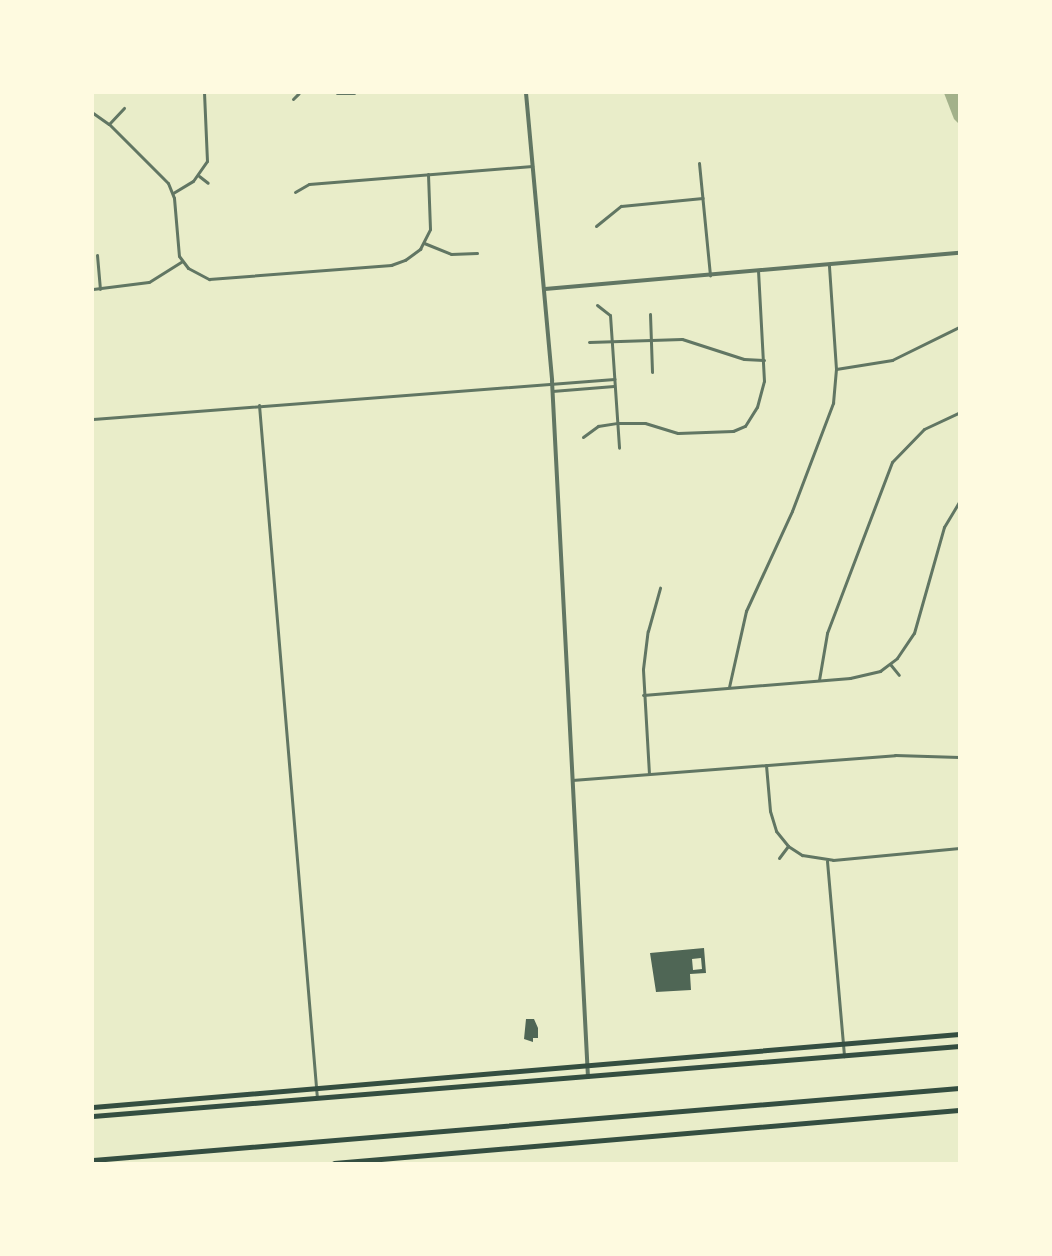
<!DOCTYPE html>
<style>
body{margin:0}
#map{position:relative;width:1052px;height:1256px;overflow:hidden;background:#e9edc9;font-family:Mulish,sans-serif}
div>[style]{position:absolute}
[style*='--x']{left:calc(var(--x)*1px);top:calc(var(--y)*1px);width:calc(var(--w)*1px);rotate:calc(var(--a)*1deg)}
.water>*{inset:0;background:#a3b18a}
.building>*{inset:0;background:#4f6655}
.minor>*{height:3px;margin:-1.5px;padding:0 1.5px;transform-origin:1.5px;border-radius:1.5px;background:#617663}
.tertiary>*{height:4px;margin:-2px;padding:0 2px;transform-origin:2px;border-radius:2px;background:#617663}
.secondary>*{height:4.5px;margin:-2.25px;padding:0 2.25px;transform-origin:2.25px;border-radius:2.25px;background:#344e41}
.motorway>*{height:5px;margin:-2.5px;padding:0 2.5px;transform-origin:2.5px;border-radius:2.5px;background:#344e41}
span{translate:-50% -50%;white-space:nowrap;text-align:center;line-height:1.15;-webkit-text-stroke:4.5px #fefae0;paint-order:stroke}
.frame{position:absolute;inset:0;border:94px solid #fefae0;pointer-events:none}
</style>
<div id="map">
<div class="water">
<div style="clip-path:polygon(944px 93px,959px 93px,959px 124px,954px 119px)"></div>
</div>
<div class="building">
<div style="clip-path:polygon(evenodd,704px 948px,706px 973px,690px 974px,691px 990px,656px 992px,650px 953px,704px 948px,701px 958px,702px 969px,693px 970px,692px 959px,701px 958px)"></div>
<div style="clip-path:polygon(526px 1019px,534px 1019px,538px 1028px,538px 1038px,533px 1038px,533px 1042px,524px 1039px)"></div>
</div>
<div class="minor">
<div style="--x:337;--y:93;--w:17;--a:0"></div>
<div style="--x:293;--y:99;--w:8;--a:-45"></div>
<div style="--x:93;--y:113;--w:19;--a:35"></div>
<div style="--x:109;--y:124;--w:83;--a:45"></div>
<div style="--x:168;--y:183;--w:16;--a:68"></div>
<div style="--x:174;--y:198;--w:58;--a:85.1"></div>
<div style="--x:179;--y:256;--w:15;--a:53"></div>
<div style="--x:188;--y:268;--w:24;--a:28"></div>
<div style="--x:209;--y:279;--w:183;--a:-4.4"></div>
<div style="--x:391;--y:265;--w:15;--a:-20"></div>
<div style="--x:405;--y:260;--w:19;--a:-36"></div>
<div style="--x:420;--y:249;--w:22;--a:-63"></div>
<div style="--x:430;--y:229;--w:55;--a:-92.1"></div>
<div style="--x:109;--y:124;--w:22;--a:-47"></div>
<div style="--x:699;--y:163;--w:113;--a:84.4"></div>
<div style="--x:199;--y:176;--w:11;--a:38"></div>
<div style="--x:295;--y:192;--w:16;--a:-30"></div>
<div style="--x:309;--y:184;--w:224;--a:-4.6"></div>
<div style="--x:173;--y:193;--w:23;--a:-31"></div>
<div style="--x:193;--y:181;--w:24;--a:-55"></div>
<div style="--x:207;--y:161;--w:68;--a:-92.5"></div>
<div style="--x:596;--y:226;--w:32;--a:-39"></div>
<div style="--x:621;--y:206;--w:82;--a:-5.6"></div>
<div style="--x:424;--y:243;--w:29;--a:22"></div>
<div style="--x:451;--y:254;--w:26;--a:-2"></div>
<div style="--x:97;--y:255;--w:34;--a:85"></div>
<div style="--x:93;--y:289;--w:56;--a:-7.1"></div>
<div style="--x:149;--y:282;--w:39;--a:-32"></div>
<div style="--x:597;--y:305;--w:16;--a:38"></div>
<div style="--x:610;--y:315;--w:133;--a:86.1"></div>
<div style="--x:650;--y:314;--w:58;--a:88"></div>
<div style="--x:589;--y:342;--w:93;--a:-1.8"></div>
<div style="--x:682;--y:339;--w:65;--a:17.9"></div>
<div style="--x:744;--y:359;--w:20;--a:3"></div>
<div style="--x:836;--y:369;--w:57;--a:-9.1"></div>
<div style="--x:892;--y:360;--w:75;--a:-26.2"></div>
<div style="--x:552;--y:391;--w:62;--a:-4.6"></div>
<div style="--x:259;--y:405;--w:695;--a:85.22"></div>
<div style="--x:93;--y:419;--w:523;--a:-4.39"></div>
<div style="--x:583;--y:437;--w:19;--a:-36"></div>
<div style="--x:598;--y:426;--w:20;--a:-9"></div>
<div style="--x:618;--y:423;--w:27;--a:0"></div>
<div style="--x:645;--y:423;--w:34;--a:17"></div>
<div style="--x:678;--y:433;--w:55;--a:-2.1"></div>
<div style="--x:733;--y:431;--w:13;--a:-23"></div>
<div style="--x:745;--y:426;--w:22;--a:-58"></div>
<div style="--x:757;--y:407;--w:27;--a:-75"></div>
<div style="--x:764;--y:381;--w:110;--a:-93.1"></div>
<div style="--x:890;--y:664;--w:14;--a:51"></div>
<div style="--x:819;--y:680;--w:48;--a:-80.3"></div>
<div style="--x:827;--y:633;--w:183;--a:-69.2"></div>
<div style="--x:892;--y:462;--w:46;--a:-45.9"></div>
<div style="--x:924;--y:429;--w:38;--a:-25"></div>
<div style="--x:729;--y:687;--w:78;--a:-77.4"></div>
<div style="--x:746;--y:611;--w:110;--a:-65.3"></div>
<div style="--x:792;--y:511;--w:116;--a:-69.2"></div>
<div style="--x:833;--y:403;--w:34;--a:-85"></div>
<div style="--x:836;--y:369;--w:104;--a:-93.9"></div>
<div style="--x:643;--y:695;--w:208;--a:-4.7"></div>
<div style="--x:850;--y:678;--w:31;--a:-13"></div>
<div style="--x:880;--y:671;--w:21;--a:-37"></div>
<div style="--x:897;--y:658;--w:30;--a:-56"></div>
<div style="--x:914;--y:633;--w:110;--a:-74.2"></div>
<div style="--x:944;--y:527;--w:29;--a:-59"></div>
<div style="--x:766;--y:765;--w:46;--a:85"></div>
<div style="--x:770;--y:811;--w:21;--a:73"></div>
<div style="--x:776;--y:831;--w:19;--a:51"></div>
<div style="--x:788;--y:846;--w:17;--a:33"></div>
<div style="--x:802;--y:855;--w:31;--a:9"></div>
<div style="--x:833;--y:860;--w:127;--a:-5.4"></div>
<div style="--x:649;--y:774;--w:105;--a:-93.3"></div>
<div style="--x:643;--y:669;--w:38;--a:-83"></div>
<div style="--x:648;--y:631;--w:45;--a:-74.4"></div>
<div style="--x:572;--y:780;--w:324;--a:-4.4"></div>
<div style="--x:895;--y:755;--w:64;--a:1.8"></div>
<div style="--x:779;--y:858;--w:15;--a:-53"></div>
<div style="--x:827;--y:861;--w:196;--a:85"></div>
</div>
<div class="tertiary">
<div style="--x:526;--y:93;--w:289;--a:84.8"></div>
<div style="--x:552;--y:381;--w:697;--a:87.04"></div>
<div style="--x:545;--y:289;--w:416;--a:-5"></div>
</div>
<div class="secondary">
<div style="--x:93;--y:1107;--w:869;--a:-4.82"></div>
<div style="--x:93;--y:1116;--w:869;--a:-4.62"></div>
</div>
<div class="motorway">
<div style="--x:93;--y:1160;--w:869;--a:-4.75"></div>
<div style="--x:334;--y:1163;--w:627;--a:-4.85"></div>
</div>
<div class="frame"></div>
</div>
